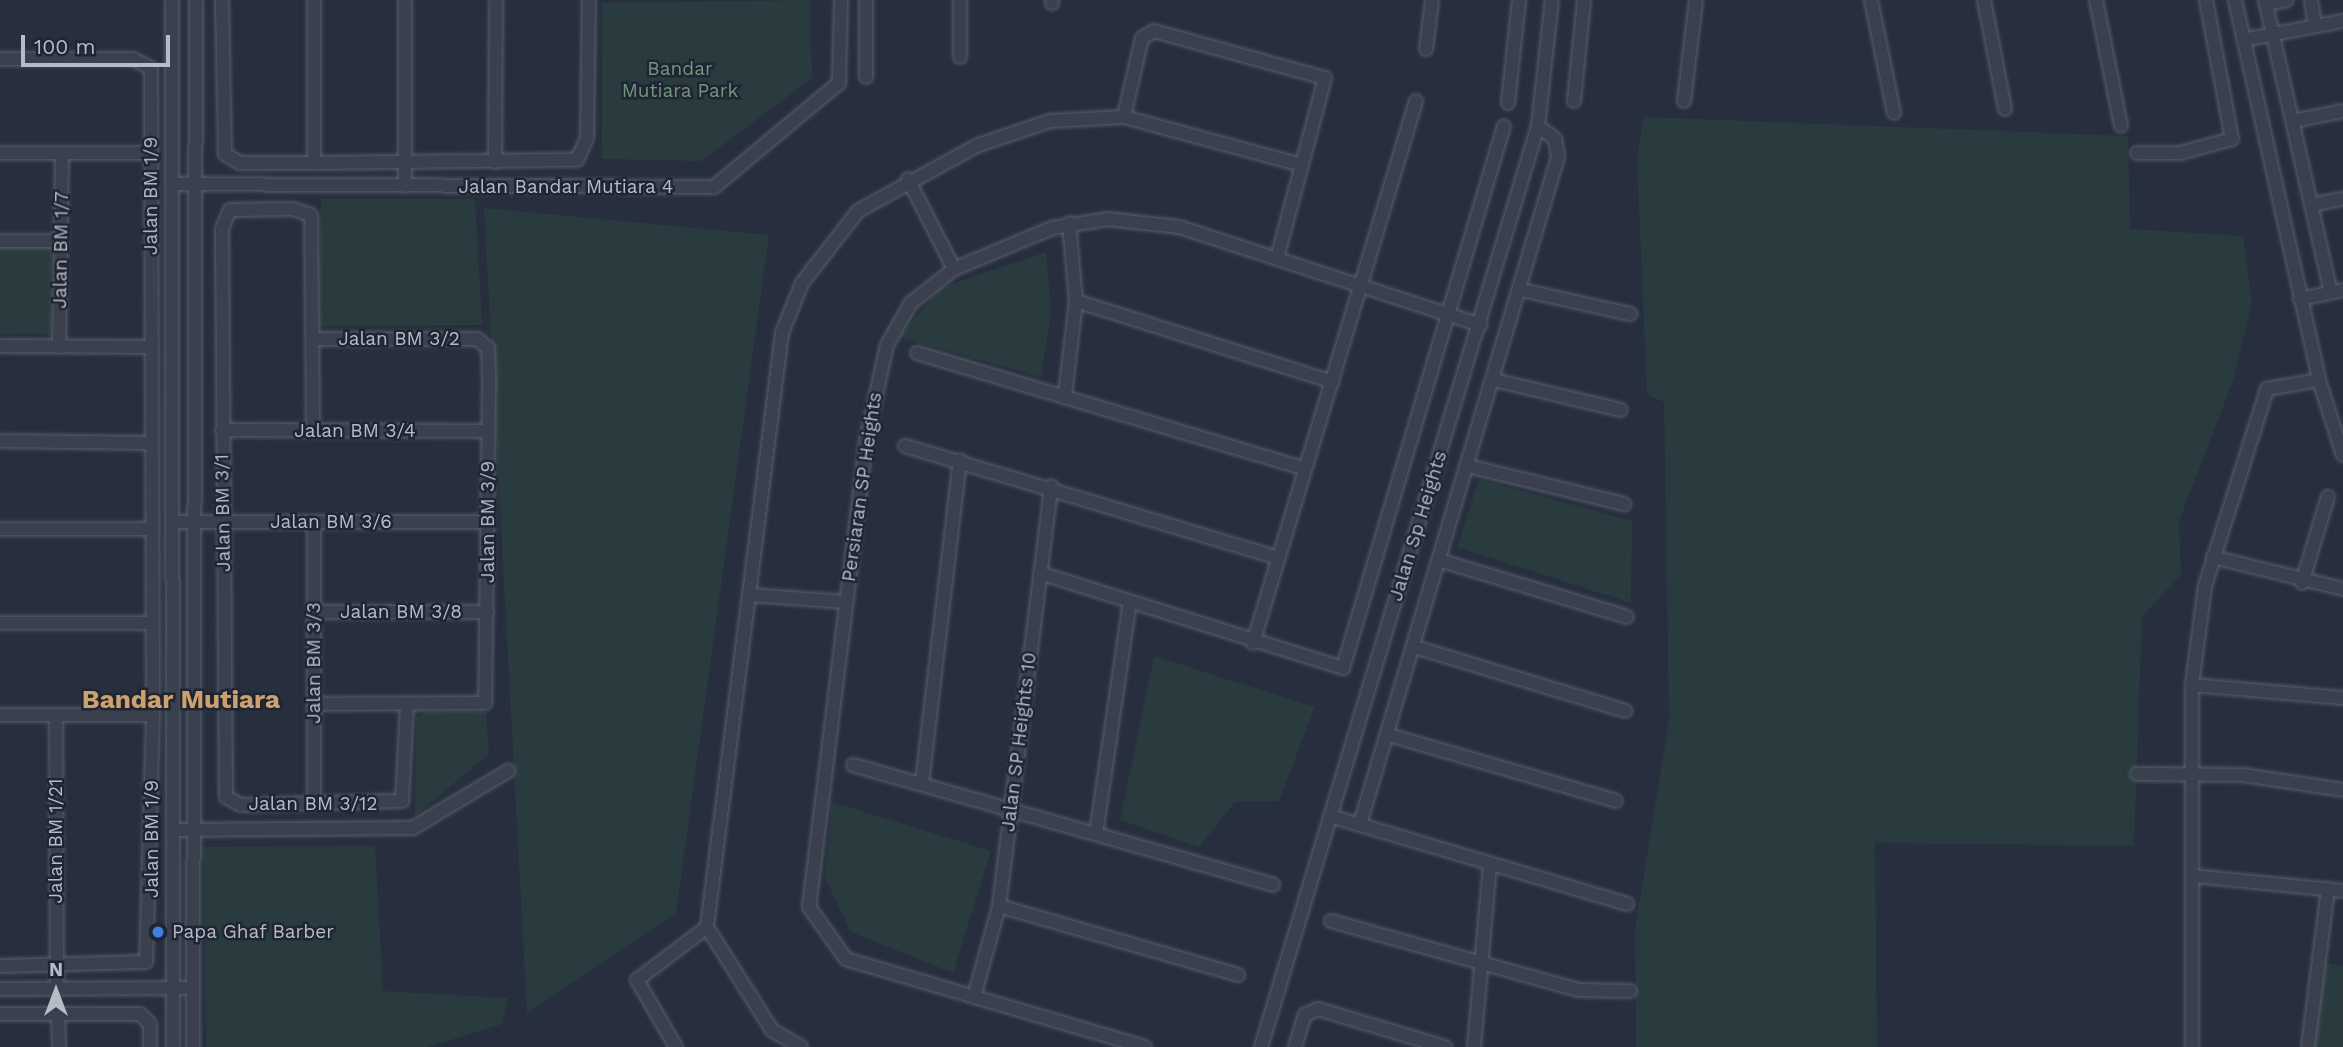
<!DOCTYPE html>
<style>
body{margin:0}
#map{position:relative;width:2343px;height:1047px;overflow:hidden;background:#272e3d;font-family:"Work Sans",sans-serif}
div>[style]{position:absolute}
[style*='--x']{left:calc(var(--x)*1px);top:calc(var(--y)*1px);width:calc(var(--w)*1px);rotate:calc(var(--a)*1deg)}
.green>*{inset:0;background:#2a3b3f}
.roads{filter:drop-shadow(0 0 2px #585e6b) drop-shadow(0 0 2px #585e6b)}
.minor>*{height:12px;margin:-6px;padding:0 6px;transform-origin:6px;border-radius:6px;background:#3a404d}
.dots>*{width:19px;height:19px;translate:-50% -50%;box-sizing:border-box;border:4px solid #1f2532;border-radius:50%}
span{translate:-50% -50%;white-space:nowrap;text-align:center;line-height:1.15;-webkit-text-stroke:5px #1f2532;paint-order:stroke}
.park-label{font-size:19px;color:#6f977d}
.street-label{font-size:19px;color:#b7bbc8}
.poi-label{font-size:19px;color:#b7bbc8}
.left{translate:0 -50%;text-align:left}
.district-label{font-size:26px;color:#cda16d;font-weight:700}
.north{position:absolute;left:21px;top:956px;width:70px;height:70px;-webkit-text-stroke:5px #1f2532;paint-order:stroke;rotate:0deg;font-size:19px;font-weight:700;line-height:28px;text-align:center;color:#b7bbc8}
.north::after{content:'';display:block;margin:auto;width:24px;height:32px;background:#b7bbc8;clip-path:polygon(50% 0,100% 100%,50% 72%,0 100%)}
.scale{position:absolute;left:21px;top:35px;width:149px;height:32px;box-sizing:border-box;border:4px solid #b7bbc8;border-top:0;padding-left:9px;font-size:21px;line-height:24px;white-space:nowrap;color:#b7bbc8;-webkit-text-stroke:5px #1f2532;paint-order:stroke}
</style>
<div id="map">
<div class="green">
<div style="clip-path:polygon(810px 0,812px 78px,701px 161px,602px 159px,602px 3px)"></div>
<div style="clip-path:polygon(1644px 117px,2128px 136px,2130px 229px,2243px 236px,2252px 302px,2233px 381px,2179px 521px,2181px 574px,2142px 617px,2134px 846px,1875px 843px,1877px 1047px,1636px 1047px,1635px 929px,1669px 720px,1664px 402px,1647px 395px,1637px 157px)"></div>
<div style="clip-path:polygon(321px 199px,475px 199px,482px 325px,318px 326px)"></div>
<div style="clip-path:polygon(484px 208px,769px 235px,676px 914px,527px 1013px)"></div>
<div style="clip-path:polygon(0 245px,51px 245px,51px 334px,0 334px)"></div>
<div style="clip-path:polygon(1046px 252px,1051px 313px,1041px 377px,899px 337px,940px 288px)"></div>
<div style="clip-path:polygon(1479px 479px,1632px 521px,1631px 603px,1457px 547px)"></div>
<div style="clip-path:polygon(1154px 656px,1315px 707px,1279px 801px,1235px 802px,1199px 847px,1120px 820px)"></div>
<div style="clip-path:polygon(424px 712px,486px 712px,489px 754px,415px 816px,416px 718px)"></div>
<div style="clip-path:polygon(832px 802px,991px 851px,953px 973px,851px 932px,825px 878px)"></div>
<div style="clip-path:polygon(375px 846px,383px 991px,508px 998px,502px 1024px,428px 1047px,206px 1047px,203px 847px)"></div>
<div style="clip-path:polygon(2326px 963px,2343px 966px,2343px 1047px,2314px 1047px)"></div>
</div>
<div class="roads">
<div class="minor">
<div style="--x:172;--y:0;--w:1047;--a:89.95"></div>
<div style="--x:222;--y:0;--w:154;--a:88.9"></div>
<div style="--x:225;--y:154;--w:17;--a:31"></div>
<div style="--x:240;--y:163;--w:74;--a:0"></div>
<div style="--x:314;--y:163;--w:263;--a:-0.7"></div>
<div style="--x:577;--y:160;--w:24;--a:-66"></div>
<div style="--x:587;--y:138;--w:138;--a:-89.2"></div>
<div style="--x:314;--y:0;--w:163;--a:90"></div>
<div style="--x:405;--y:0;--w:186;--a:90"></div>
<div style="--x:866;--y:0;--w:77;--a:90"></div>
<div style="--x:1052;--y:0;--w:3;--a:90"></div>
<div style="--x:1871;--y:0;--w:115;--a:78.5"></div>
<div style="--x:1984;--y:0;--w:111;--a:79.1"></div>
<div style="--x:2096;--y:0;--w:128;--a:78.8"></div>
<div style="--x:2235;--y:0;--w:389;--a:77.5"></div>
<div style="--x:2319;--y:380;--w:79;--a:72.3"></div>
<div style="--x:2265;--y:0;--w:299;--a:77.3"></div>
<div style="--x:2311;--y:0;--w:25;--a:81"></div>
<div style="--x:2266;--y:4;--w:21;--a:-11"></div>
<div style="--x:2243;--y:40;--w:102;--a:-10.8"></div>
<div style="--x:1426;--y:49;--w:49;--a:-83"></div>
<div style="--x:960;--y:57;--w:57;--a:-90"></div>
<div style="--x:0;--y:59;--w:133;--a:0"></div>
<div style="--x:133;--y:59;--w:20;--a:27"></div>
<div style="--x:151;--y:68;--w:647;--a:89.82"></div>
<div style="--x:153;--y:715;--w:247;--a:91.6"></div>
<div style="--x:146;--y:962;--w:146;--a:178.4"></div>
<div style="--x:1574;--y:101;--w:101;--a:-84.3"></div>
<div style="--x:1684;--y:101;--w:102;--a:-83.2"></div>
<div style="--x:1508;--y:103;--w:104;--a:-83.9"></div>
<div style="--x:1124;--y:117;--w:81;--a:-77.2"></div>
<div style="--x:1142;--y:38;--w:14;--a:-30"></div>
<div style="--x:1154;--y:31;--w:177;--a:15.4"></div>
<div style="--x:1325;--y:78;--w:186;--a:104.9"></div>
<div style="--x:2293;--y:121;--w:51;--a:-11.3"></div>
<div style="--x:0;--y:153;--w:151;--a:0"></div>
<div style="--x:2137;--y:153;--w:43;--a:0"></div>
<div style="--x:2180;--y:153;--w:54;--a:-15.1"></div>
<div style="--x:2232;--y:139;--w:141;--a:-100.6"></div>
<div style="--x:495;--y:162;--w:162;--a:-89.6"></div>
<div style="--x:908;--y:179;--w:101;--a:62.9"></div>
<div style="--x:172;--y:184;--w:542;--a:0.32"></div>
<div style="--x:714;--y:187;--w:163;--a:-39.8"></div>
<div style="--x:839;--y:83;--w:83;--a:-88.6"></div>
<div style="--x:2311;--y:205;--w:33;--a:-11"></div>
<div style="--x:0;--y:241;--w:61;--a:0"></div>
<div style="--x:1522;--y:290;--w:111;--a:12.5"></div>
<div style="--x:2300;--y:299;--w:44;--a:-11.8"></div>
<div style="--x:1076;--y:301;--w:269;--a:17.5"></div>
<div style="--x:313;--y:339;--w:164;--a:0"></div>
<div style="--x:477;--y:339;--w:14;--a:39"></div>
<div style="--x:488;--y:348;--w:37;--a:88"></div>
<div style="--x:489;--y:385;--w:318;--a:90.7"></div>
<div style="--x:485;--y:703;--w:171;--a:179.7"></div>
<div style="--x:0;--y:346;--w:151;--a:0.4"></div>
<div style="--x:59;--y:347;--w:194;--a:-89.1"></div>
<div style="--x:917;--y:353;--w:405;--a:16.6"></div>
<div style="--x:1494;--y:380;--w:130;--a:13.3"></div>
<div style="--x:1065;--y:395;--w:95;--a:-83.3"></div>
<div style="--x:1076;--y:301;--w:78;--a:-95.1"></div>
<div style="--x:222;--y:430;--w:265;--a:0.2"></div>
<div style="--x:313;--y:430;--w:215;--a:-90.5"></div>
<div style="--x:311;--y:215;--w:19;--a:-162"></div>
<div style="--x:293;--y:209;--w:63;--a:179.1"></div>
<div style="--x:230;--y:210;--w:21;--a:113"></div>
<div style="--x:222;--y:229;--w:568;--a:89.6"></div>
<div style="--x:226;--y:797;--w:17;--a:28"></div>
<div style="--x:241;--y:805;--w:161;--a:-1.4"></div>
<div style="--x:402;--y:801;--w:96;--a:-87"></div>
<div style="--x:0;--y:441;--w:151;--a:0.8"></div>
<div style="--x:905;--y:446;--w:390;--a:16.7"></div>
<div style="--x:1468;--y:466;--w:161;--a:13.7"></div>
<div style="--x:174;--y:522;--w:314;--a:0"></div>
<div style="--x:314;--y:522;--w:281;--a:90"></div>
<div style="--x:0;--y:529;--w:152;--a:0"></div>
<div style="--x:2213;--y:557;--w:134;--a:13.8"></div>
<div style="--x:1442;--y:561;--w:193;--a:16.8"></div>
<div style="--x:1040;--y:573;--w:318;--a:17.4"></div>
<div style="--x:1343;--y:668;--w:565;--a:-73.46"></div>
<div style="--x:2302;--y:583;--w:90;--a:-73.2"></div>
<div style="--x:750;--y:595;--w:96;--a:4.2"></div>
<div style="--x:314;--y:612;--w:173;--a:0"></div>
<div style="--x:0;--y:623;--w:152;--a:0"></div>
<div style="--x:1253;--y:643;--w:566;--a:-73.26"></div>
<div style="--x:1415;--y:647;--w:220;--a:16.9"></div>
<div style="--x:2192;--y:685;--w:152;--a:4.9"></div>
<div style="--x:0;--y:715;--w:153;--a:0"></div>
<div style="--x:56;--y:715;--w:273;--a:89.8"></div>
<div style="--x:1389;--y:735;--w:236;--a:16.2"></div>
<div style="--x:853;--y:765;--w:437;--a:15.9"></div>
<div style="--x:2137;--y:774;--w:106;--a:0.5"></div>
<div style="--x:2243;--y:775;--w:101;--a:8.5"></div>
<div style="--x:922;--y:783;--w:325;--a:-83.3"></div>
<div style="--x:1330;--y:816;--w:310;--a:16.5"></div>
<div style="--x:1360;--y:824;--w:696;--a:-73.47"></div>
<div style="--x:1558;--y:157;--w:18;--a:-99"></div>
<div style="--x:1555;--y:139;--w:21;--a:-143"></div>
<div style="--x:173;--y:830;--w:240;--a:-0.5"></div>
<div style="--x:413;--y:828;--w:111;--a:-31"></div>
<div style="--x:1096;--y:834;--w:234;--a:-81.7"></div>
<div style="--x:2193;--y:876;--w:151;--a:5.7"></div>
<div style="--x:999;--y:906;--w:249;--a:16.1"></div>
<div style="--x:1331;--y:921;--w:256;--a:15.6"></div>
<div style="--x:1578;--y:990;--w:52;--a:1.1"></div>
<div style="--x:0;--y:989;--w:193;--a:-0.3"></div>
<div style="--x:974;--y:997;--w:94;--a:-74.6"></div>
<div style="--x:999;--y:906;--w:423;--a:-82.9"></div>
<div style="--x:0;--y:1014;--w:140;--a:0"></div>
<div style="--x:140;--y:1014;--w:14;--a:45"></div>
<div style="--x:150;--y:1024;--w:23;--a:90"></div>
<div style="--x:58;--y:1014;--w:33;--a:88"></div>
<div style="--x:193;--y:1047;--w:1047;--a:-89.84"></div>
<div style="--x:676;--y:1047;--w:78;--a:-120.2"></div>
<div style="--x:637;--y:980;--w:88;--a:-37.1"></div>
<div style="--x:801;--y:1047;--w:34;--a:-150"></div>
<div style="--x:772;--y:1030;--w:122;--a:-122.3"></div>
<div style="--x:707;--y:927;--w:599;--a:-82.8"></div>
<div style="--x:782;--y:333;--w:54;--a:-68.2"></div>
<div style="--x:802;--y:283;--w:91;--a:-52.1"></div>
<div style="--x:858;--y:211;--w:135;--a:-28.8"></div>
<div style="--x:976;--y:146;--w:78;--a:-18.7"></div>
<div style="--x:1050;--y:121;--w:74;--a:-3.1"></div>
<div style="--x:1124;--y:117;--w:184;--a:15.1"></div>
<div style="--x:1145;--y:1047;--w:312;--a:-163.6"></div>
<div style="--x:846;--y:959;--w:64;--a:-125.4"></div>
<div style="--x:809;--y:907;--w:469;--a:-83"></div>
<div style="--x:866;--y:441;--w:98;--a:-77.7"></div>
<div style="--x:887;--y:345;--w:48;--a:-60.3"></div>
<div style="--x:911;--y:303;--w:55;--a:-38.3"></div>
<div style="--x:954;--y:269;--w:106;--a:-22.7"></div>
<div style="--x:1052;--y:228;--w:57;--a:-9.1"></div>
<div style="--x:1108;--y:219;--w:71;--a:6.4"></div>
<div style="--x:1179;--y:227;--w:317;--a:18"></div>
<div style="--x:1261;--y:1047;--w:962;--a:-73.26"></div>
<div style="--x:1538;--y:126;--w:127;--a:-83.7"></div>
<div style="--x:1295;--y:1047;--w:34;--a:-73"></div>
<div style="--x:1305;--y:1015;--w:14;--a:-25"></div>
<div style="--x:1318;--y:1009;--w:133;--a:16.7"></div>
<div style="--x:1474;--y:1047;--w:184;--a:-85"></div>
<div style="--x:2192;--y:1047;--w:362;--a:-90"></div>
<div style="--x:2192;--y:685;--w:100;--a:-82.5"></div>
<div style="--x:2205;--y:586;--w:207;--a:-72.5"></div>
<div style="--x:2267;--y:389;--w:53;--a:-9.8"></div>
<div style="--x:2308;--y:1047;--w:159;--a:-82.8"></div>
</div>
</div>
<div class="dots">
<div style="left:158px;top:932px;background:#3f7fe0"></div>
</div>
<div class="park-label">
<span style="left:680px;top:80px">Bandar<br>Mutiara Park</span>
</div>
<div class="street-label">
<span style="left:566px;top:187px">Jalan Bandar Mutiara 4</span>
<span style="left:151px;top:196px;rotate:-90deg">Jalan BM 1/9</span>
<span style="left:61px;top:250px;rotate:-89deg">Jalan BM 1/7</span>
<span style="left:399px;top:339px">Jalan BM 3/2</span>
<span style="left:355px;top:431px">Jalan BM 3/4</span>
<span style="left:862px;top:487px;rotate:-82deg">Persiaran SP Heights</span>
<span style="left:223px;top:513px;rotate:-91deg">Jalan BM 3/1</span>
<span style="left:331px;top:522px">Jalan BM 3/6</span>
<span style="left:488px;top:522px;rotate:-90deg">Jalan BM 3/9</span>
<span style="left:1418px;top:526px;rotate:-73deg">Jalan Sp Heights</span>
<span style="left:401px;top:612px">Jalan BM 3/8</span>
<span style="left:314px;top:663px;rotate:-90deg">Jalan BM 3/3</span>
<span style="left:1019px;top:742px;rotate:-83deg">Jalan SP Heights 10</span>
<span style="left:313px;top:804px">Jalan BM 3/12</span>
<span style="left:152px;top:839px;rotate:-90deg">Jalan BM 1/9</span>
<span style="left:56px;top:841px;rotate:-90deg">Jalan BM 1/21</span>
</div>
<div class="poi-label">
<span class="left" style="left:172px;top:932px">Papa Ghaf Barber</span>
</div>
<div class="district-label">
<span style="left:181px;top:700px">Bandar Mutiara</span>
</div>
<div class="north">N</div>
<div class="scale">100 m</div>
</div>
